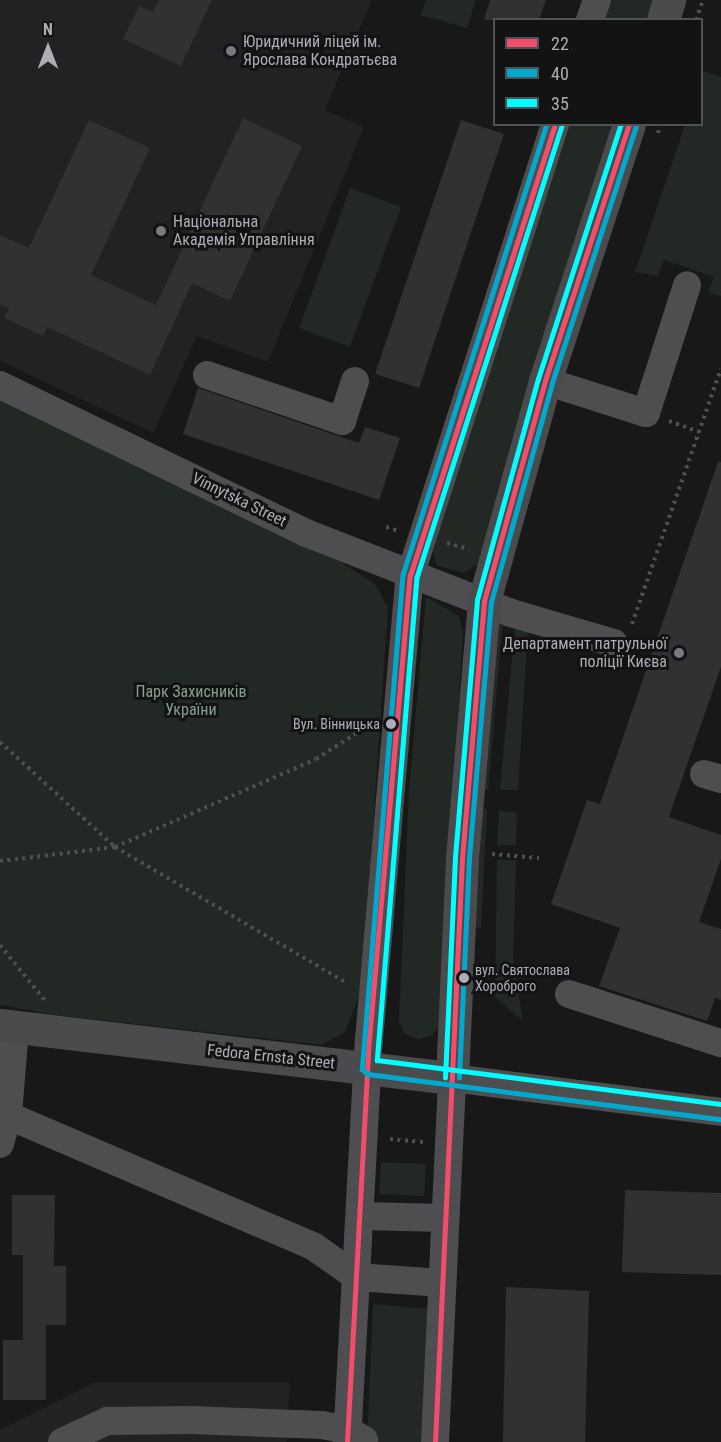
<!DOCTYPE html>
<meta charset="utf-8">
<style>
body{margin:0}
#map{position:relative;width:721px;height:1442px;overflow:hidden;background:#181819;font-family:"Roboto Condensed",sans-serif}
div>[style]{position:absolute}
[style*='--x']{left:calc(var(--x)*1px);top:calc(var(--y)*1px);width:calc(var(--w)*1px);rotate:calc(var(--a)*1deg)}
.built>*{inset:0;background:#222224}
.green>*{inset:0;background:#222824}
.building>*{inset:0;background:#313133}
.path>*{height:4px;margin-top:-2px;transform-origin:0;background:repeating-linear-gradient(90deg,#4e4f52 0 3px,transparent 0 7.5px)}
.minor>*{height:28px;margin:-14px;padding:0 14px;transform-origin:14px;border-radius:14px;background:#4e4e51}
.major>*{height:33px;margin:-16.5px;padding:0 16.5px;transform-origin:16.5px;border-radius:16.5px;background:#4b4b4d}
.bus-1>*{height:4.5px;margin:-2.25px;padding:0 2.25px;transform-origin:2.25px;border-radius:2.25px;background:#f44d6c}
.bus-2>*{height:4.5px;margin:-2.25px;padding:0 2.25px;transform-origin:2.25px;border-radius:2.25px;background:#00a9ce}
.bus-3>*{height:4.5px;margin:-2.25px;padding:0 2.25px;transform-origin:2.25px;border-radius:2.25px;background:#0ff}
.dots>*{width:16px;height:16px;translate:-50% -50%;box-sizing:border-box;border:3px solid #131314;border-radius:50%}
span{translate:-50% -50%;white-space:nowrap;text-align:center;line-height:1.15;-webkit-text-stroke:6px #131314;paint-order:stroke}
.bus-label{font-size:14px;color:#acadb7}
.right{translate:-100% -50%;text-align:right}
.left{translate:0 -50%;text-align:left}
.poi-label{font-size:16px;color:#acadb7}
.street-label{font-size:16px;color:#acadb7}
.park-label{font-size:16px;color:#85a08c}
.legend{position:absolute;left:493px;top:18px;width:210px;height:108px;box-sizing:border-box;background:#131314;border:2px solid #505155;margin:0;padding:8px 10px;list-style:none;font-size:18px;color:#acadb7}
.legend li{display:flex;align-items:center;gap:12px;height:30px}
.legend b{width:30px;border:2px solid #505155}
.north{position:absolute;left:18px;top:18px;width:60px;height:60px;-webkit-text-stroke:4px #131314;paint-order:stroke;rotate:0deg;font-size:16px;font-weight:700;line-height:24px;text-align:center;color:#acadb7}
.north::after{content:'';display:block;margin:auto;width:21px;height:27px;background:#acadb7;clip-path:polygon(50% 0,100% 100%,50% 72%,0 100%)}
</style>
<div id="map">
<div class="built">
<div style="clip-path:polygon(0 0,372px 0,325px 110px,364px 127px,268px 362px,197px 336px,153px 433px,0 361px)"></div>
<div style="clip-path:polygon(95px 1382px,290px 1382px,286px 1442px,0 1442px,0 1430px)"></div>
</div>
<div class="green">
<div style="clip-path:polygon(426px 0,476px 0,467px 28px,421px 15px)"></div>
<div style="clip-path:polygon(606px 0,655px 0,649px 19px,600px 20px)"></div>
<div style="clip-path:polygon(703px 71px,721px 77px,721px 296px,708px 292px,714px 277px,664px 260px,658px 276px,635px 272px,685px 125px,702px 124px)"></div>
<div style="clip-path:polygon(565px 125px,614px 125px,479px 563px,464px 573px,436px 565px,432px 547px)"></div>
<div style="clip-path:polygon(350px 188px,401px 207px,350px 347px,299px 328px)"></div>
<div style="clip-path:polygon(0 392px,337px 560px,375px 584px,388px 608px,362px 988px,345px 1032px,322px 1045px,56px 1015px,0 1005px)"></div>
<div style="clip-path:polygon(426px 597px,459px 616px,463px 632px,440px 1026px,431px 1036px,418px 1039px,405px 1034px,399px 1022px,409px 790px)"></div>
<div style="clip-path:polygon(489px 615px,503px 620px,488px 790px,474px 788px)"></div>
<div style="clip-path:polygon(515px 626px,528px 629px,518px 790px,500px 790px)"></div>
<div style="clip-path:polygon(472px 808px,487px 809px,481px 928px,466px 927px)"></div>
<div style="clip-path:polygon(499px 810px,517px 813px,516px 845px,497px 846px)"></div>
<div style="clip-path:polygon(497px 860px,516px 860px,513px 959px,523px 1021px,495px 997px)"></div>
<div style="clip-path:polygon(381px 1162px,426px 1164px,424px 1196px,379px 1194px)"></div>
<div style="clip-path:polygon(373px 1304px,429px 1309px,422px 1442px,367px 1442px)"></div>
</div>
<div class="building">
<div style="clip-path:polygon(159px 0,212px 0,181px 66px,123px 39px,139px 6px,153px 12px)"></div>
<div style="clip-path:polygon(490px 0,546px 0,539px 20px,484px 20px)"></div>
<div style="clip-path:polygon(243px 118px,302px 146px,230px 301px,192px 283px,150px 375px,47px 327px,43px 336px,4px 318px,9px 308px,0 304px,0 235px,29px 248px,89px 120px,150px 148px,91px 275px,156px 305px)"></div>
<div style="clip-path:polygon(461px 120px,504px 134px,419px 388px,375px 374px)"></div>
<div style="clip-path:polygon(198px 388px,359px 443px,365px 427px,400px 438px,379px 500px,183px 434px)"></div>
<div style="clip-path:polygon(718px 462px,721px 462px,721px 667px,669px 817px,721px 835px,721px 859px,699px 922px,721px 929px,721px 1000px,715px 998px,707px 1021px,599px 986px,620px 928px,551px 904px,587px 800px,600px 804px)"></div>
<div style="clip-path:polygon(625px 1190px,721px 1193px,721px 1275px,622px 1272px)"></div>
<div style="clip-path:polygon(12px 1195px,55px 1195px,54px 1266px,66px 1266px,66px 1325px,46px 1325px,46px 1400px,3px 1400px,3px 1340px,23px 1340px,23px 1255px,12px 1255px)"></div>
<div style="clip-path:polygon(506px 1287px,589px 1291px,585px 1442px,503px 1442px)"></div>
</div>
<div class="path">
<div style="--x:696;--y:20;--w:21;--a:-71"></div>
<div style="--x:658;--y:133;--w:9;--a:-72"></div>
<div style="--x:669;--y:421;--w:32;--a:20"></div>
<div style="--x:386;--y:527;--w:14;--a:17"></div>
<div style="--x:447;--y:543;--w:23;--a:15"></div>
<div style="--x:632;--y:624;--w:270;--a:-70.8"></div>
<div style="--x:0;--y:742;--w:156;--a:42.4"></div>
<div style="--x:115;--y:847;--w:269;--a:30.4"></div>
<div style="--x:492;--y:854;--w:47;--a:4.9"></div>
<div style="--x:0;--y:861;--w:116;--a:-6.9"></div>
<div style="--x:115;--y:847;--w:219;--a:-23.6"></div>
<div style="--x:316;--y:759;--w:52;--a:-32.5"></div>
<div style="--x:0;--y:945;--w:75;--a:51"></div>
<div style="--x:390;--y:1139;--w:34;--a:5"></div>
</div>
<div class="minor">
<div style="--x:590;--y:20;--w:21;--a:-71"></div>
<div style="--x:207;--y:375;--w:143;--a:18.8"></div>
<div style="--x:342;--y:421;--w:42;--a:-72"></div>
<div style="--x:545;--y:381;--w:106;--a:17.6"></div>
<div style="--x:646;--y:413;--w:134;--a:-72.2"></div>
<div style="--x:0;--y:385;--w:340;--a:25.8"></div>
<div style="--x:306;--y:533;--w:220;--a:21.3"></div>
<div style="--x:511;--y:613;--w:107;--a:16.2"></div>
<div style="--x:704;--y:774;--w:18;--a:16"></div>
<div style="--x:569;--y:994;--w:160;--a:17.9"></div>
<div style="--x:0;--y:1112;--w:340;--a:23.2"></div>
<div style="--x:313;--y:1246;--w:54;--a:35.2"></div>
<div style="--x:357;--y:1277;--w:85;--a:4"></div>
<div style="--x:0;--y:1144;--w:30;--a:-75"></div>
<div style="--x:8;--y:1115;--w:87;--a:-85.4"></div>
<div style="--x:360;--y:1216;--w:85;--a:1.3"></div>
<div style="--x:62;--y:1442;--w:50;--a:-25"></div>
<div style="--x:107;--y:1421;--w:84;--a:-0.7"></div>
<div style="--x:191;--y:1420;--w:131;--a:2.2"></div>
<div style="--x:322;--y:1425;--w:26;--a:11"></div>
<div style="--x:348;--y:1430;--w:19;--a:32"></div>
<div style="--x:347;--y:1442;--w:403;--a:-86.9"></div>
<div style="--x:369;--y:1040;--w:466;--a:-85"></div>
<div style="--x:410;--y:576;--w:475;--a:-72.2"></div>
<div style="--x:435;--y:1442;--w:364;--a:-87.3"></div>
<div style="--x:452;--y:1078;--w:271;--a:7.2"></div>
</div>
<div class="major">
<div style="--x:663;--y:20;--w:21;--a:-73"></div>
<div style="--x:0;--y:1025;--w:455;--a:6.7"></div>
<div style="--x:452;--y:1078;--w:220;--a:-87.4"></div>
<div style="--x:462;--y:858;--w:258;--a:-85.1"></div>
<div style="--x:484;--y:601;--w:228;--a:-74.5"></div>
<div style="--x:545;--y:381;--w:270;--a:-71.9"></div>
</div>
<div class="bus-1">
<div style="--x:347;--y:1442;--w:403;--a:-86.9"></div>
<div style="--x:369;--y:1040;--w:466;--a:-85"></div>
<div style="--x:410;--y:576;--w:475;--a:-72.2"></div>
<div style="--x:435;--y:1442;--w:585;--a:-87.35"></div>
<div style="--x:462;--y:858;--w:258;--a:-85.1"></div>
<div style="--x:484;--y:601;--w:228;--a:-74.5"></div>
<div style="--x:545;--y:381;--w:270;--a:-71.9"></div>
</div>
<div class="bus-2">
<div style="--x:547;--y:124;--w:473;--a:107.7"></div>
<div style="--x:403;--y:575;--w:496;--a:94.7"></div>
<div style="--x:362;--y:1069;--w:8;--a:40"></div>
<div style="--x:368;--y:1074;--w:355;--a:7.3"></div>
<div style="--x:459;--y:1078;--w:220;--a:-87.4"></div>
<div style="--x:469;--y:858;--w:257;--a:-85.1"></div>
<div style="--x:491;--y:602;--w:227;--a:-74.4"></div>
<div style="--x:552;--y:383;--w:270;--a:-71.9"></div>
</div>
<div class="bus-3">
<div style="--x:562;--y:126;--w:474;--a:107.8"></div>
<div style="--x:417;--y:577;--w:485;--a:94.7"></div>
<div style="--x:377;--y:1060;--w:347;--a:7.3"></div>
<div style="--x:445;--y:1078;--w:221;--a:-87.4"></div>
<div style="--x:455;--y:857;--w:258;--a:-85.1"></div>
<div style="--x:477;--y:600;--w:229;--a:-74.6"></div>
<div style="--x:538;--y:379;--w:268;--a:-72"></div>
</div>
<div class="dots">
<div style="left:231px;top:51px;background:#787980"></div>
<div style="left:161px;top:231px;background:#787980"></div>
<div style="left:679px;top:653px;background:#787980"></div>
<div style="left:391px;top:724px;background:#acadb7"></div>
<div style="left:464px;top:978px;background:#acadb7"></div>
</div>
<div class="bus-label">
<span class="right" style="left:380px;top:724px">Вул. Вінницька</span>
<span class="left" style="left:475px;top:978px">вул. Святослава<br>Хороброго</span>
</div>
<div class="poi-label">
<span class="left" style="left:243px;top:51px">Юридичний ліцей ім.<br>Ярослава Кондратьєва</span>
<span class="left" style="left:173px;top:231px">Національна<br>Академія Управління</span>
<span class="right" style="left:667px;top:653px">Департамент патрульної<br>поліції Києва</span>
</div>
<div class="street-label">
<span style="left:239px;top:500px;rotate:26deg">Vinnytska Street</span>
<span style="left:271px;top:1057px;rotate:6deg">Fedora Ernsta Street</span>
</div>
<div class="park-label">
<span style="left:191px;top:701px">Парк Захисників<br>України</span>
</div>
<ul class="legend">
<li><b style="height:8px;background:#f44d6c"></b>22</li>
<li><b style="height:8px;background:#00a9ce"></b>40</li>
<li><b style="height:8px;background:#0ff"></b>35</li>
</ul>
<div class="north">N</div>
</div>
